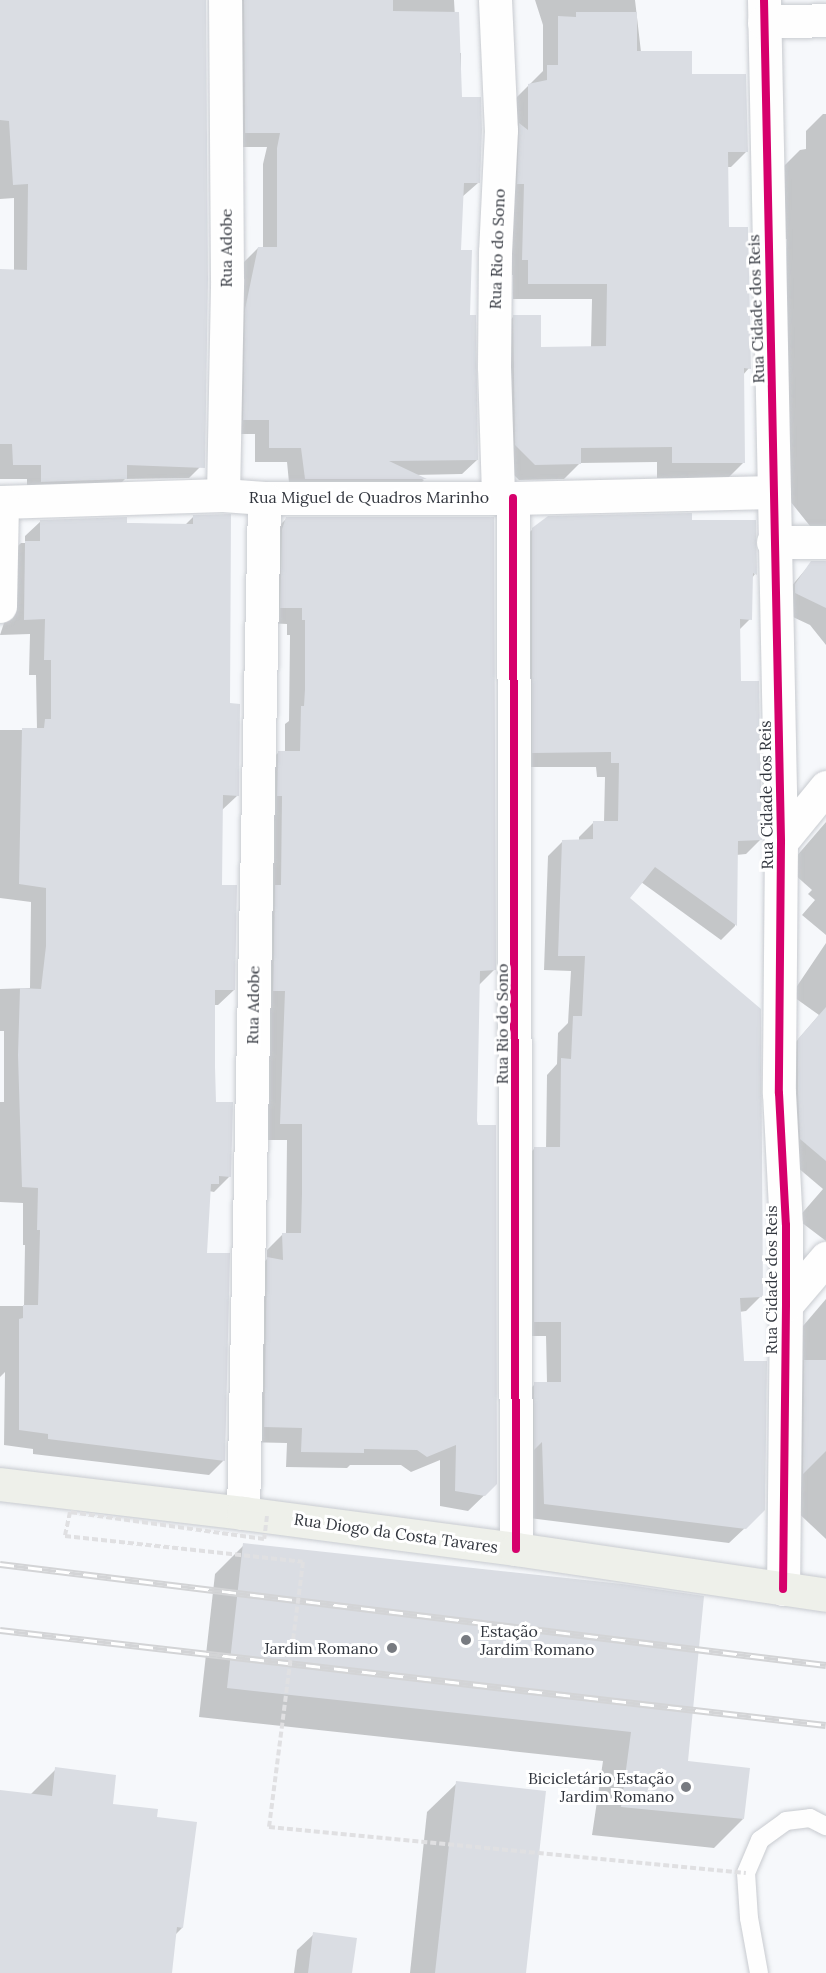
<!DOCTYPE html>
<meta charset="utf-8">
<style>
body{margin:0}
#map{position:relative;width:826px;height:1973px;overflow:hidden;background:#f6f8fb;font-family:Lora,serif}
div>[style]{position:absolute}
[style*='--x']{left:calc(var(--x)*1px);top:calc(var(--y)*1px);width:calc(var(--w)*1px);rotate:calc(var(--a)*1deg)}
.shadow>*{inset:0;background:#0003}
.building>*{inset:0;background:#dadde3}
.roads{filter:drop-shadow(0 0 2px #c8cbd0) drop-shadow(0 0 2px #c8cbd0)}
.lane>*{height:18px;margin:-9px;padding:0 9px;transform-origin:9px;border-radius:9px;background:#fefefe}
.street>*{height:33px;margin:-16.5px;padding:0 16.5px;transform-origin:16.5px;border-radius:16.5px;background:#fefefe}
.secondary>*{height:33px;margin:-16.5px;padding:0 16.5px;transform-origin:16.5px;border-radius:16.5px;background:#eef0ea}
.rail>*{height:7px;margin-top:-3.5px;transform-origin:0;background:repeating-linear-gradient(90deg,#fff 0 14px,#d3d4d6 0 28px);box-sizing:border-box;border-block:2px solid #d3d4d6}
.path-bridge>*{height:4px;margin-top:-2px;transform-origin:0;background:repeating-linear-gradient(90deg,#e0e0e2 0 6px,transparent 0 9px)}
.cycleway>*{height:8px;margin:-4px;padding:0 4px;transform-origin:4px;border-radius:4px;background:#d6006c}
.dots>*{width:16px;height:16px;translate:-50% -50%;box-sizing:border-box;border:3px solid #fff;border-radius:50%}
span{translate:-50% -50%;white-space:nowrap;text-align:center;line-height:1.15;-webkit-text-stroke:6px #fff;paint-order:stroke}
.street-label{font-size:16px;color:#32363e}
.poi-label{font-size:16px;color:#32363e}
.left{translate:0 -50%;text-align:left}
.right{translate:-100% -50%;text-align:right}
</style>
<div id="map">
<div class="shadow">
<div style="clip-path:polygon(0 0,205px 0,203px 464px,189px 478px,125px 479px,111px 493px,27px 496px,27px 479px,0 479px,0 271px,14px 271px,14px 198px,0 199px)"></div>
<div style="clip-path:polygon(222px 0,454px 0,457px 53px,461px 53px,461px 99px,478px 183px,462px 197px,460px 251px,468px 316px,477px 460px,462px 474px,414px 475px,424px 480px,411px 493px,290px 493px,287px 462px,255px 462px,255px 434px,229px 434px,231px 325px,243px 263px,258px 248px,263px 248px,263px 164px,267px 147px,231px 147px)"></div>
<div style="clip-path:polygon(535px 0,635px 0,641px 52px,691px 75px,747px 151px,731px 167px,726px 167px,727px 228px,749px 368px,743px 375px,744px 462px,728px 478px,657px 478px,657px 462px,580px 463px,564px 479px,519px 480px,500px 461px,498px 332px,514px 316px,540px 348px,591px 347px,592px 299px,513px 299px,513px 275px,507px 275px,513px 101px,543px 71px,543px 25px)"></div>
<div style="clip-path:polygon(823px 114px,826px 114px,826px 546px,786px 496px,784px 388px,787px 239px,783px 239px,783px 167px,800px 150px,806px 149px,806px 131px)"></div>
<div style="clip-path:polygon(194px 516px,228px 704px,238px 795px,221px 811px,220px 886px,234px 990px,218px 1005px,214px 1005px,215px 1103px,230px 1176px,214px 1192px,209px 1191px,206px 1254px,224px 1460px,209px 1475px,33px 1454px,33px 1449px,4px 1445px,5px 1372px,0 1377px,0 1306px,24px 1306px,25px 1245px,23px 1245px,23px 1203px,0 1202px,0 1102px,4px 1102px,4px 1031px,0 1031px,0 989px,30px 988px,31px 902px,0 898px,0 730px,37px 730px,36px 675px,29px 675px,30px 634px,0 635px,4px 623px,5px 558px,21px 543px,25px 543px,25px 536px,41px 521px,185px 525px)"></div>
<div style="clip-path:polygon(287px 518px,494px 970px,478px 986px,475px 1121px,496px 1484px,468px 1511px,440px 1506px,440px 1460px,411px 1472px,401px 1465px,350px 1465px,347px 1468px,286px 1467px,287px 1443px,248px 1442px,252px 1275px,267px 1259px,267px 1250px,283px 1234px,286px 1234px,287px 1140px,264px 1140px,262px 768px,278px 753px,285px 753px,285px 724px,289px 721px,290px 635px,287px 635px,287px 624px,265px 623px,271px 534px)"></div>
<div style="clip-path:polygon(690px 522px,755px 574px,752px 578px,750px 619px,739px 630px,739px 683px,761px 839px,746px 854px,736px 855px,735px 926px,721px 940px,641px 882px,628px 898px,761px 1296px,746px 1311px,739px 1312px,742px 1363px,764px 1510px,729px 1543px,529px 1518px,520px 1399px,535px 1384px,547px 1384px,546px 1336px,520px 1336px,519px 1164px,534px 1149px,546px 1149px,547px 1075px,557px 1064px,558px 1033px,568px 1023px,571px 971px,544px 970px,548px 856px,563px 841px,579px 841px,579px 837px,594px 822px,604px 822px,605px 777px,597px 777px,596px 767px,518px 767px,517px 544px,533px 529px)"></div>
<div style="clip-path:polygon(826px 561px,826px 645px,810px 625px,778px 610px,778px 602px,811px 563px)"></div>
<div style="clip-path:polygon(826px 822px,826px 935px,802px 915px,815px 900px,808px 894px,812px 890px,794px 874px,795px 858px)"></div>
<div style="clip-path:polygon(826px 943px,826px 1241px,797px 1219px,823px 1189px,784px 1156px,782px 1058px,819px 1015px,791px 995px)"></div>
<div style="clip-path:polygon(826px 1299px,826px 1539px,793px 1508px,797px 1333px)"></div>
<div style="clip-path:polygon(244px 1545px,622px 1585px,686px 1763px,743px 1819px,714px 1848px,592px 1835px,603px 1761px,199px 1717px,215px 1574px)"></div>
<div style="clip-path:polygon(56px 1769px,111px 1805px,155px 1819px,182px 1928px,175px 1935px,170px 1973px,0 1973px,0 1791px,30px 1795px)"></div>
<div style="clip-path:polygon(457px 1783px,524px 1973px,410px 1973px,427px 1812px)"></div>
<div style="clip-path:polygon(314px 1934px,350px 1973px,294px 1973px,297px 1950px)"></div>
</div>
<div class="building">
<div style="clip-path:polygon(0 0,206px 0,208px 279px,205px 468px,127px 465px,127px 479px,41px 482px,41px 465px,13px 465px,12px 444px,0 444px,0 269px,27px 270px,28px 184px,13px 185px,9px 121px,0 120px)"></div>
<div style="clip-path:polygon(244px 0,393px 0,393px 11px,459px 12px,462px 97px,481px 97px,482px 130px,480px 183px,464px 183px,461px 250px,472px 250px,470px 315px,476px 315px,478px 460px,389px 461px,427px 479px,305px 479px,301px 448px,269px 448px,269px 420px,243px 420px,245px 309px,258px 247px,277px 247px,277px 148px,280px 133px,245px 133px)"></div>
<div style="clip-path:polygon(576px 12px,637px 12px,637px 51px,692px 51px,692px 74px,746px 74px,748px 152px,728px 152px,729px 227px,748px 227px,751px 369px,744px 368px,745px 463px,672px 463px,672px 447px,581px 448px,581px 464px,535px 465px,515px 445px,513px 315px,541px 315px,541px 347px,606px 346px,607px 284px,528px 284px,528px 260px,522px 260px,524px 184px,517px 184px,519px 123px,528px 130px,528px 84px,547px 80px,547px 65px,558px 65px,558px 16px,576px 17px)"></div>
<div style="clip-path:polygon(692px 513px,692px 520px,756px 520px,757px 575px,753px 573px,752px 620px,740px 619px,741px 681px,759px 681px,762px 840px,738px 841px,737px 926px,655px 867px,630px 898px,761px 1009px,763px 1297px,740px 1298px,744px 1361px,767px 1361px,765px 1510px,746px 1529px,544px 1504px,542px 1442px,534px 1450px,534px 1382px,561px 1382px,561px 1322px,534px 1322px,534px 1147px,560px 1147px,561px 1058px,571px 1059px,573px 1016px,582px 1016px,585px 956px,558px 956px,562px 840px,593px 839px,593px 821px,618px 821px,619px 763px,611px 763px,611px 752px,532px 753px,532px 528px,548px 516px)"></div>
<div style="clip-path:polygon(231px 514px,230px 703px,240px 704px,239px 796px,223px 795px,222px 885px,237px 885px,235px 990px,215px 990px,215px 1067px,216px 1102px,233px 1102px,231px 1177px,219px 1176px,219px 1184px,211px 1184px,207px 1253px,230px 1253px,225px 1461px,48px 1439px,48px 1434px,19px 1430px,19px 1319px,23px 1318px,23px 1305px,38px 1305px,40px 1230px,37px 1230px,38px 1188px,22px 1187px,18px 1055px,20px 988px,41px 989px,46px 946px,46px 888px,19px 884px,22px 728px,44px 728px,45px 719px,51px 719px,51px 660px,44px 660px,45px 619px,24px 620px,25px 541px,40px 541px,40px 520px,127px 517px,127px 523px,193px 524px,193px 515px)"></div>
<div style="clip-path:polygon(286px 517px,494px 517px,496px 970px,480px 971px,477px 1121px,478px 1125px,496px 1125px,497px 1484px,485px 1496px,455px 1491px,456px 1445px,427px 1457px,417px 1450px,364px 1449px,364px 1453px,301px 1452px,302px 1428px,264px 1427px,267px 1257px,283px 1260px,282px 1233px,301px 1233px,302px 1193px,302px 1124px,280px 1124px,285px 991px,273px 991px,275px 885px,281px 885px,282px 796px,277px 796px,278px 751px,300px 751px,301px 706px,304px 706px,305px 689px,305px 620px,302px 620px,302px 608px,280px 608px,282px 529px)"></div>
<div style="clip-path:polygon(811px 561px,826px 561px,826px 608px,795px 593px,795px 584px)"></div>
<div style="clip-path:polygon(826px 1007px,826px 1161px,800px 1139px,798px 1093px,798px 1039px)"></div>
<div style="clip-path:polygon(804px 1360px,826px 1360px,826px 1451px,803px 1474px)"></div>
<div style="clip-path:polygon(243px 1543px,622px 1584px,704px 1596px,688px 1761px,750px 1768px,744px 1819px,621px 1807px,631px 1732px,227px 1688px)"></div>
<div style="clip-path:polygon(55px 1767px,116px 1775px,113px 1804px,158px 1809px,157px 1817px,197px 1822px,183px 1928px,177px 1927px,172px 1973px,0 1973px,0 1790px,52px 1796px)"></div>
<div style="clip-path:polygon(456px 1781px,546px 1791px,526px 1973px,435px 1973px)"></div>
<div style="clip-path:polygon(313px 1932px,357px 1938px,352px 1973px,308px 1973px)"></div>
</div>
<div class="roads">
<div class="lane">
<div style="--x:759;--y:1973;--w:56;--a:-100.3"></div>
<div style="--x:749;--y:1918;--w:45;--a:-93.8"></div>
<div style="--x:746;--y:1873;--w:36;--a:-67"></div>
<div style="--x:760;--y:1840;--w:32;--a:-36"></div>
<div style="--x:786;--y:1821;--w:24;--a:-7"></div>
<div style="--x:810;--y:1818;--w:18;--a:27"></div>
</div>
<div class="street">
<div style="--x:495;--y:0;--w:130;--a:87.4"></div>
<div style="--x:501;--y:130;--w:122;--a:92.8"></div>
<div style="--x:495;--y:252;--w:115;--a:90.5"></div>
<div style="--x:494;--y:367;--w:130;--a:88.2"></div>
<div style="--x:764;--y:0;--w:842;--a:88.84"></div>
<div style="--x:781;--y:842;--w:251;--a:90.5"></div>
<div style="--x:779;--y:1093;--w:132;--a:87"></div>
<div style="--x:786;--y:1225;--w:80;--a:90"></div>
<div style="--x:786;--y:1305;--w:284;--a:90.6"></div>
<div style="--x:764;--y:22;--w:62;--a:-1.8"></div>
<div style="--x:223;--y:495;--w:216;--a:-88.9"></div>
<div style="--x:227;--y:279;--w:279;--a:-90.4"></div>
<div style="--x:513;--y:498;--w:1051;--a:89.84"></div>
<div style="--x:0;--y:502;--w:223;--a:-1.8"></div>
<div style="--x:223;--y:495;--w:41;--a:4.2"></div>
<div style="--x:264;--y:498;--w:249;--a:0"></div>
<div style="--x:513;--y:498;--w:261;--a:-1.3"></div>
<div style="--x:773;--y:542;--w:53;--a:0"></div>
<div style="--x:0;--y:606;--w:104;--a:-88.9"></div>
<div style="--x:781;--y:842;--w:71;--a:-50.7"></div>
<div style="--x:786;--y:1305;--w:62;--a:-49.6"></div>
<div style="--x:243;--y:1513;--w:1015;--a:-88.81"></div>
</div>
<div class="secondary">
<div style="--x:0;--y:1484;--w:245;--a:6.8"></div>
<div style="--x:243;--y:1513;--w:275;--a:7.5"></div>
<div style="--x:516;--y:1549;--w:313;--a:8.4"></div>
</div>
</div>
<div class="rail">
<div style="--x:0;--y:1564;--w:832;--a:6.97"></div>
<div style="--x:0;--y:1630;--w:831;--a:6.56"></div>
</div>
<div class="path-bridge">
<div style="--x:267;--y:1516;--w:23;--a:97"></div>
<div style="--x:264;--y:1539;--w:196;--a:-172.1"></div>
<div style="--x:70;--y:1512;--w:25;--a:102"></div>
<div style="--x:65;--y:1536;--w:239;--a:6.2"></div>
<div style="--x:303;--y:1562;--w:267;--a:97.3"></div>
<div style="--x:269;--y:1827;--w:479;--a:5.5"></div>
</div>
<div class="cycleway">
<div style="--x:764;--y:0;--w:842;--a:88.84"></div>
<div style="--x:781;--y:842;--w:251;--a:90.5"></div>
<div style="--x:779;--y:1093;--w:132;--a:87"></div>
<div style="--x:786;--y:1225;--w:80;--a:90"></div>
<div style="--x:786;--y:1305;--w:284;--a:90.6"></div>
<div style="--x:513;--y:498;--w:1051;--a:89.84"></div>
</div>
<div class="dots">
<div style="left:466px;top:1640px;background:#777a80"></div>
<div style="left:392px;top:1648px;background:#777a80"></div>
<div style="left:686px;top:1787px;background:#777a80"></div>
</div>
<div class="street-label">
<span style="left:226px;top:248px;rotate:-90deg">Rua Adobe</span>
<span style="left:497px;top:249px;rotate:-88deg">Rua Rio do Sono</span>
<span style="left:756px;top:309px;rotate:-92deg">Rua Cidade dos Reis</span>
<span style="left:369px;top:497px">Rua Miguel de Quadros Marinho</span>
<span style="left:766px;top:795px;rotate:-91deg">Rua Cidade dos Reis</span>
<span style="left:253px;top:1005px;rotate:-89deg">Rua Adobe</span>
<span style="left:502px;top:1024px;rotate:-90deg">Rua Rio do Sono</span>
<span style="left:771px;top:1280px;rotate:-90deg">Rua Cidade dos Reis</span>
<span style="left:396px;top:1533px;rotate:8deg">Rua Diogo da Costa Tavares</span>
</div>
<div class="poi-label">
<span class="left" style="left:480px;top:1640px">Estação<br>Jardim Romano</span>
<span class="right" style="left:378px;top:1648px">Jardim Romano</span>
<span class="right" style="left:674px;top:1787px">Bicicletário Estação<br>Jardim Romano</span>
</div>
</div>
